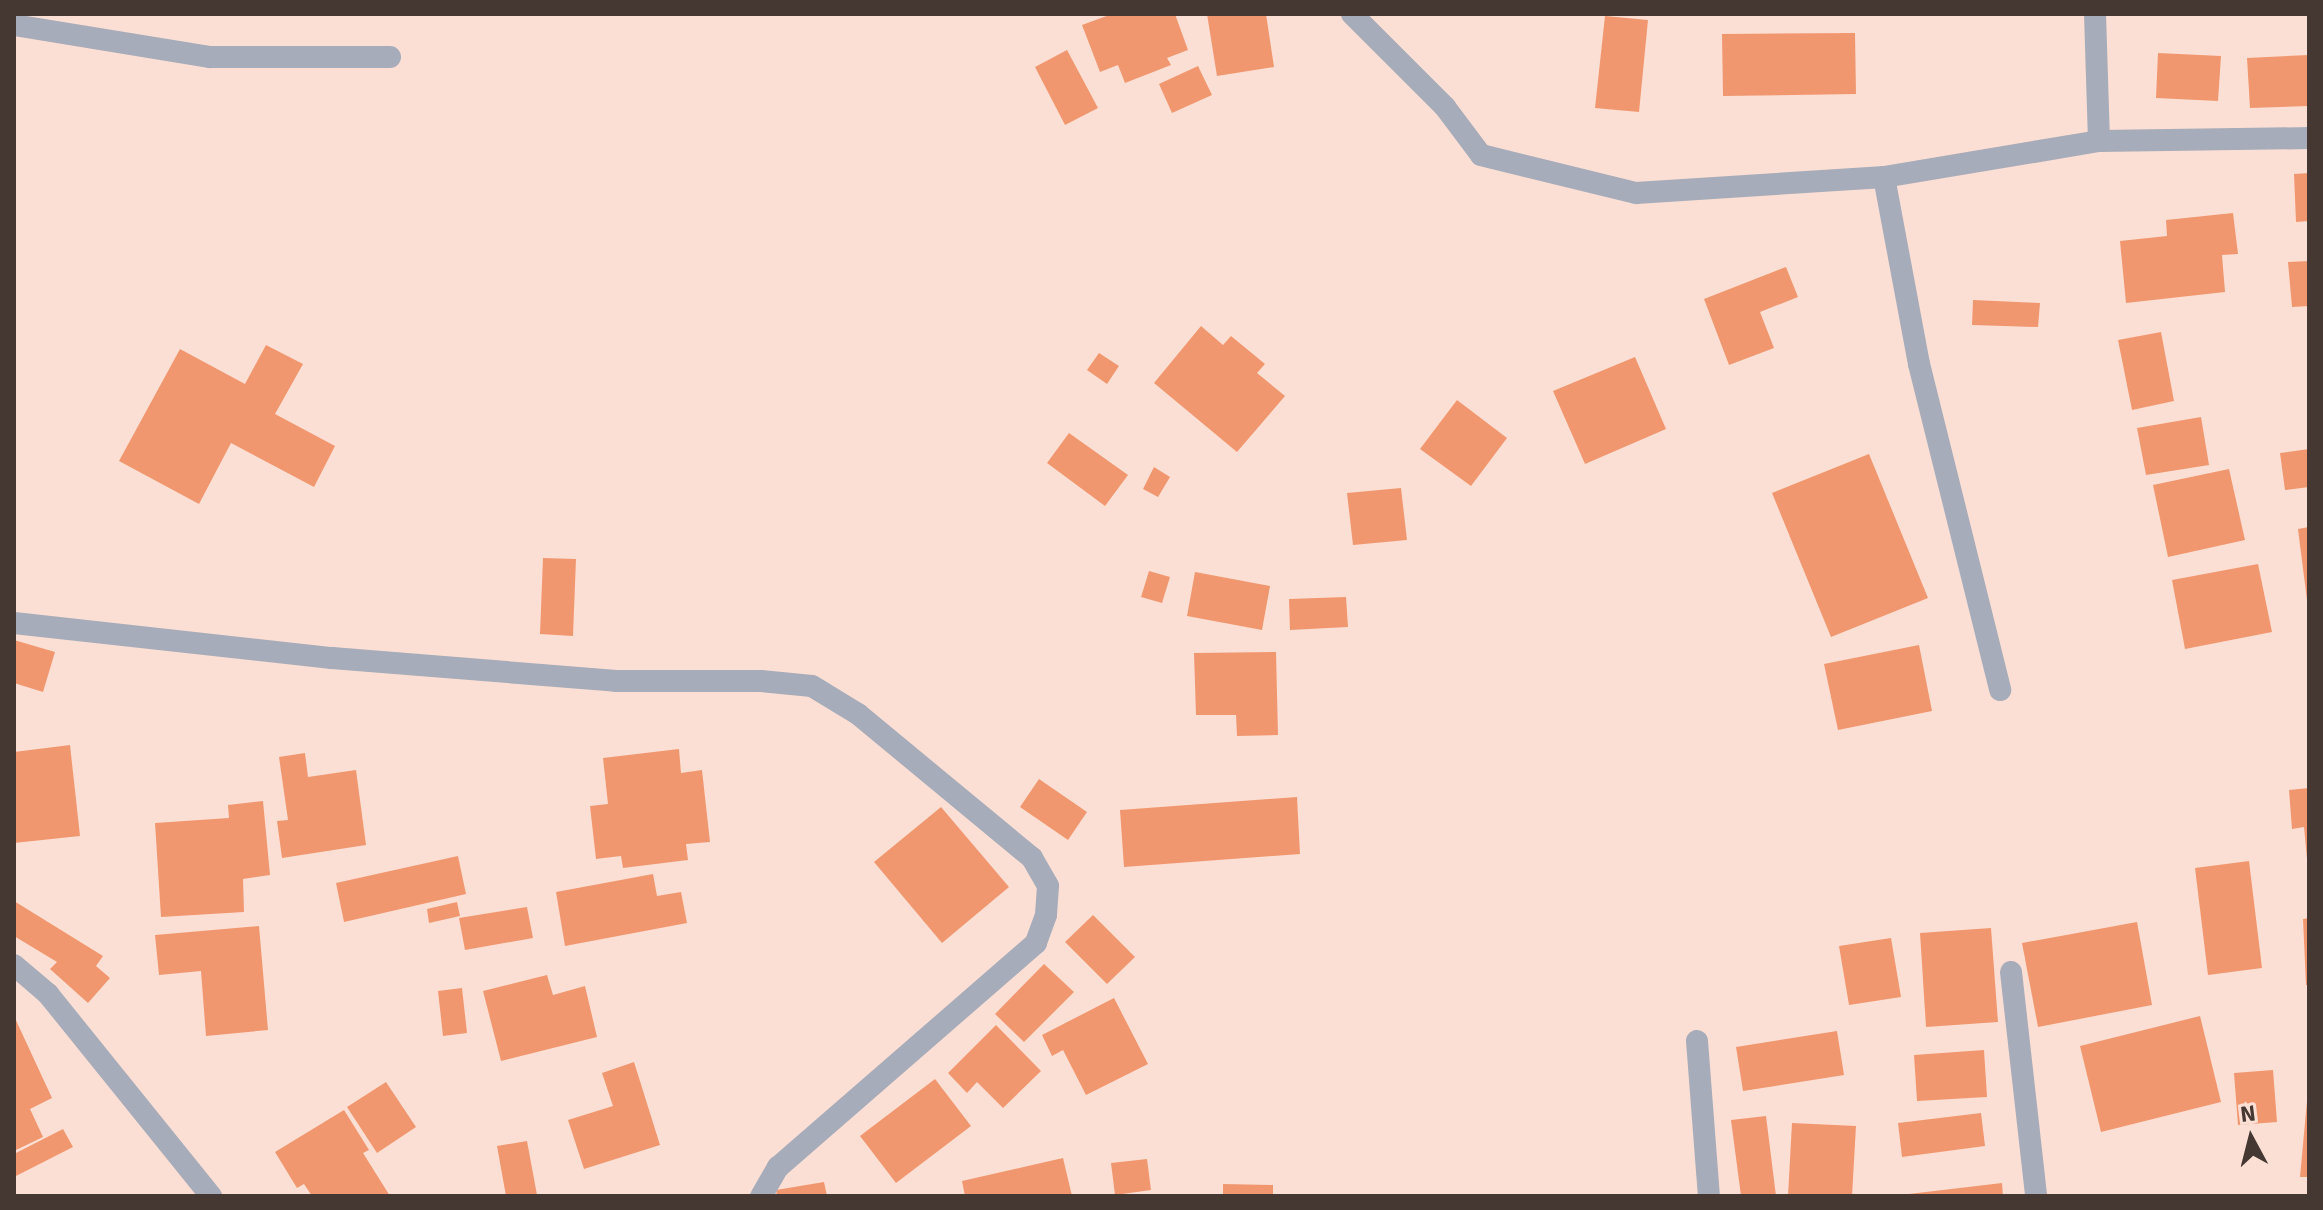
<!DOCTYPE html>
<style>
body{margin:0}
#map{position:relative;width:2323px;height:1210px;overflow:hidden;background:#fcdfd4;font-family:Signika,sans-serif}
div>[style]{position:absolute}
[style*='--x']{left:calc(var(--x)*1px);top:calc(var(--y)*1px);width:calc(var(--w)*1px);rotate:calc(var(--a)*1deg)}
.building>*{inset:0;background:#f1976f}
.minor>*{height:22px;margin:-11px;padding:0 11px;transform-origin:11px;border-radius:11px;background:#a6acb9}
span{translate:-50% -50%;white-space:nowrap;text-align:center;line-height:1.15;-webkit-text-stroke:6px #fcdfd4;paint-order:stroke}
.frame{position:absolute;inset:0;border:16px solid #453832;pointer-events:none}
.north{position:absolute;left:2211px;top:1098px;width:80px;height:80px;-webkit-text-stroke:6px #fcdfd4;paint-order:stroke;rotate:353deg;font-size:22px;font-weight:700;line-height:32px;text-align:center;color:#453832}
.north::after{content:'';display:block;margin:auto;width:28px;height:36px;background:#453832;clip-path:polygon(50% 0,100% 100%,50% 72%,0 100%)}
</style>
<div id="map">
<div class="building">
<div style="clip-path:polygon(1112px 14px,1175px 14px,1188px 50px,1167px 58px,1171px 65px,1125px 83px,1118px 65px,1100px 72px,1082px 25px)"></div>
<div style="clip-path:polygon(1207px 14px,1266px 14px,1274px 67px,1217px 76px)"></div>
<div style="clip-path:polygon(1605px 16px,1648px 20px,1639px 112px,1595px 108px)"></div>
<div style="clip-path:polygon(1855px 33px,1856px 94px,1723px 96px,1722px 34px)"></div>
<div style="clip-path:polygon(1067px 50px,1098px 108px,1065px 125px,1035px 67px)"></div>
<div style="clip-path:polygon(2158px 53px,2221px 56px,2218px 101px,2156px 98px)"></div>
<div style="clip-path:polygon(2309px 55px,2309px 106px,2250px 108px,2247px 58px)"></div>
<div style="clip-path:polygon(1198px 66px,1212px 95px,1172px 113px,1159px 84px)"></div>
<div style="clip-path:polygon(2309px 173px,2309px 221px,2296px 222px,2294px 174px)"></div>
<div style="clip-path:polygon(2233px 213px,2238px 254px,2222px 255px,2225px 292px,2126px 303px,2120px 241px,2167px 236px,2166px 220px)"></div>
<div style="clip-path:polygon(2309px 261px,2309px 306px,2292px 307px,2288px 262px)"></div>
<div style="clip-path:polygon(1786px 267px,1798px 297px,1760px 312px,1774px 348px,1729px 365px,1704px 299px)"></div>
<div style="clip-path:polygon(1973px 300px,2040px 303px,2038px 327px,1972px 325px)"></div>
<div style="clip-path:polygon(1201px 326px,1223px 345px,1231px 336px,1265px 364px,1257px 373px,1285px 396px,1237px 452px,1154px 383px)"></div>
<div style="clip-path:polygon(2161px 332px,2174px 401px,2132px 410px,2118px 340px)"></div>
<div style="clip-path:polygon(266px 345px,303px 364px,275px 414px,335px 446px,314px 487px,231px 443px,199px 504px,119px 461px,180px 349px,245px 384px)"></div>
<div style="clip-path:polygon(1099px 353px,1119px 366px,1107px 384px,1087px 370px)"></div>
<div style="clip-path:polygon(1635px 357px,1666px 429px,1585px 464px,1553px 391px)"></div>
<div style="clip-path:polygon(1457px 400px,1507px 438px,1471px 486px,1420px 449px)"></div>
<div style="clip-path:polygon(2201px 417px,2209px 465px,2146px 475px,2137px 428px)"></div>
<div style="clip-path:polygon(1069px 433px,1128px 475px,1105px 506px,1047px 463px)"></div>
<div style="clip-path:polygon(2309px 449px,2309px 487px,2285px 490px,2280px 453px)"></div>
<div style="clip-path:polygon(1869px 454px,1928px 598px,1831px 637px,1772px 493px)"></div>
<div style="clip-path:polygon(1154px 467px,1170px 477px,1158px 497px,1143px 489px)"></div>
<div style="clip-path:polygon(2229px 469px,2245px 540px,2168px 557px,2153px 485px)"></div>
<div style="clip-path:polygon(1401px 488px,1407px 540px,1353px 545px,1347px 493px)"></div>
<div style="clip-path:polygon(2309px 527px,2309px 600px,2307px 600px,2298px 529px)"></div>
<div style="clip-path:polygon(543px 558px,576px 559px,573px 636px,540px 634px)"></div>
<div style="clip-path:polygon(2258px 564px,2272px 632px,2185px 649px,2172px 580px)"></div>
<div style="clip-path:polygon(1149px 571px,1170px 577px,1162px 603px,1141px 597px)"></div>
<div style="clip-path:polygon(1195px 572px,1270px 586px,1262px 630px,1187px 616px)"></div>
<div style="clip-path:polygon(1346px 597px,1348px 627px,1290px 630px,1289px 599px)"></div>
<div style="clip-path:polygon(14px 640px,55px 652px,43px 692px,14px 683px)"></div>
<div style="clip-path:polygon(1919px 645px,1932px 711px,1838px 730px,1824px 664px)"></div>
<div style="clip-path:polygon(1276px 652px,1278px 735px,1237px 736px,1236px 715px,1196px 715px,1194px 653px)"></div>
<div style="clip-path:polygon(70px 745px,80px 836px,14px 843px,14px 752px)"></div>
<div style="clip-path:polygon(679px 749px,681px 773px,702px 770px,710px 842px,686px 844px,688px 860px,623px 868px,621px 856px,596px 859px,590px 806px,608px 804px,603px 758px)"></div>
<div style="clip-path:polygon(305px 753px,308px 777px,356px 770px,366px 845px,282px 858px,277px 821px,288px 820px,279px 757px)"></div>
<div style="clip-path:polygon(1039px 779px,1087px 812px,1068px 840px,1020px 807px)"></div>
<div style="clip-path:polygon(2309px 788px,2309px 859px,2307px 859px,2304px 827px,2292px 829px,2289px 790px)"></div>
<div style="clip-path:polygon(1297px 797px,1300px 854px,1124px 867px,1120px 810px)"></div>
<div style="clip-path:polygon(263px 801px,270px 875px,243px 879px,244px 912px,161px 917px,155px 823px,229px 818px,228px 805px)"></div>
<div style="clip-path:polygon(941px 807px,1009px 887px,942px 943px,874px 862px)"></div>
<div style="clip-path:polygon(458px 856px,466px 894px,344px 922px,336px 883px)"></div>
<div style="clip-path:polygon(2249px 861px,2262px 968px,2208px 975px,2195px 868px)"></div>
<div style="clip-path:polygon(653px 874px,657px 896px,681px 892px,687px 923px,565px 946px,556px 892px)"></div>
<div style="clip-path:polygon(14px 901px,103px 956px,96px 966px,110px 978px,88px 1003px,50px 969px,57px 962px,14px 936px)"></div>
<div style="clip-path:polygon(457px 902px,460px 916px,429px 923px,427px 909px)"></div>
<div style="clip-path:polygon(527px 907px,533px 938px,465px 950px,459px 918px)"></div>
<div style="clip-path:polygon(1093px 915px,1135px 957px,1107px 984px,1065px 942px)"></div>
<div style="clip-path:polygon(2309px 918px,2309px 985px,2306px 985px,2303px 919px)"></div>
<div style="clip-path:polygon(2137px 922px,2152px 1005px,2038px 1027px,2022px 943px)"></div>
<div style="clip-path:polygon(259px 926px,268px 1030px,206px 1036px,201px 971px,159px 975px,155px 935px)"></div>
<div style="clip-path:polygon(1991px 928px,1998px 1022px,1926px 1027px,1920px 933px)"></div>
<div style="clip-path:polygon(1891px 938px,1901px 997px,1849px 1005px,1839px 946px)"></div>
<div style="clip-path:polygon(1044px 964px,1074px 992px,1024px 1042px,995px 1014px)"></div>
<div style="clip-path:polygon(547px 975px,553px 995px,585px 986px,597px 1037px,501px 1061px,483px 991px)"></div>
<div style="clip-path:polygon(462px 988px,467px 1033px,443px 1036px,438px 991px)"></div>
<div style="clip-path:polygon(1114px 998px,1148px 1064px,1086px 1095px,1063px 1050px,1052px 1056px,1042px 1035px)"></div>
<div style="clip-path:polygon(14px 1016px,52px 1098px,30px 1109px,43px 1137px,14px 1151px)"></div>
<div style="clip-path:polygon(2200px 1016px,2221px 1102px,2101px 1132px,2080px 1046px)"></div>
<div style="clip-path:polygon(996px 1025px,1041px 1071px,1003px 1108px,977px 1082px,967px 1093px,948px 1073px)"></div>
<div style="clip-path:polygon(1837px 1031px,1844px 1075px,1743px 1091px,1736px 1047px)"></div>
<div style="clip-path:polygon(1984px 1050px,1987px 1097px,1917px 1101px,1914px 1055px)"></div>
<div style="clip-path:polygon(634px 1062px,660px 1145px,584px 1169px,568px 1120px,613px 1106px,602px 1073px)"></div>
<div style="clip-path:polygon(2273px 1070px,2277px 1122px,2238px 1125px,2234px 1073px)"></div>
<div style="clip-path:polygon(935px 1079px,971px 1126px,896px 1183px,860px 1136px)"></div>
<div style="clip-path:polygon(386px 1082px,416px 1127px,377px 1153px,347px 1107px)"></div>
<div style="clip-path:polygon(2307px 1101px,2309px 1101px,2309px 1177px,2300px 1177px)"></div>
<div style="clip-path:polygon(344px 1110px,369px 1150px,363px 1153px,390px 1196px,312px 1196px,304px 1184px,297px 1188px,275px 1152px)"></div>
<div style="clip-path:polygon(1981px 1113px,1985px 1146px,1902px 1157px,1898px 1123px)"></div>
<div style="clip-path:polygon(1766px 1116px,1776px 1196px,1741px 1196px,1731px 1120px)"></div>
<div style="clip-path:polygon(1792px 1123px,1856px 1126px,1852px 1196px,1788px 1196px)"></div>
<div style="clip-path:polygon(63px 1129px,73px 1147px,14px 1177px,14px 1154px)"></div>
<div style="clip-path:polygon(527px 1141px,537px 1195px,506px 1196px,497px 1146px)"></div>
<div style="clip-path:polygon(1063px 1158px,1072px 1196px,965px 1196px,962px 1181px)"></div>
<div style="clip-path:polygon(1147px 1159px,1151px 1190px,1115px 1195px,1111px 1163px)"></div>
<div style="clip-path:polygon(824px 1182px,827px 1196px,777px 1196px,776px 1190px)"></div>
<div style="clip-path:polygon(2002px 1183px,2003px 1196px,1909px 1196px,1909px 1194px)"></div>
<div style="clip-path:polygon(1223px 1184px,1273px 1185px,1273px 1196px,1223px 1196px)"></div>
</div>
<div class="minor">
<div style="--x:1352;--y:14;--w:132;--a:45"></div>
<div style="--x:1445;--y:107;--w:60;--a:53.1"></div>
<div style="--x:1481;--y:155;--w:160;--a:13.8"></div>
<div style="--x:1636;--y:193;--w:249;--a:-3.7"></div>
<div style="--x:1884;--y:177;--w:218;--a:-9.5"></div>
<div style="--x:2099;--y:141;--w:210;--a:-0.8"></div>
<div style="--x:2095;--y:14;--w:127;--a:88.2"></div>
<div style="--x:14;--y:25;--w:199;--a:9.3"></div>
<div style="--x:210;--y:57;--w:180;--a:0"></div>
<div style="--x:1884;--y:177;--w:190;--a:79.4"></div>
<div style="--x:1919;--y:364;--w:336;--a:76"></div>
<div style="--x:14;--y:623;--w:320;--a:6.3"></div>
<div style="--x:332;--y:658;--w:285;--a:4.6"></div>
<div style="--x:616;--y:681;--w:145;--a:0"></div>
<div style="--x:761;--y:681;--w:51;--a:5.6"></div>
<div style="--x:812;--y:686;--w:54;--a:31.3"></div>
<div style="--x:858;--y:714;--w:226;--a:39.6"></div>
<div style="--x:1032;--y:858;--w:32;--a:60"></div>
<div style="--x:1048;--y:886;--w:29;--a:94"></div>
<div style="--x:1046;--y:915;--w:30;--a:110"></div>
<div style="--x:1036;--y:943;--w:342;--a:139"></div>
<div style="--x:778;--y:1167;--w:34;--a:120"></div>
<div style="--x:14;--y:965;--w:45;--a:40.5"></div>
<div style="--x:48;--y:994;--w:260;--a:51.1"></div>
<div style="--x:2011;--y:972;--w:225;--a:83.6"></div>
<div style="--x:1697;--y:1041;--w:155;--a:85.6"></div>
</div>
<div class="frame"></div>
<div class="north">N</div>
</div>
